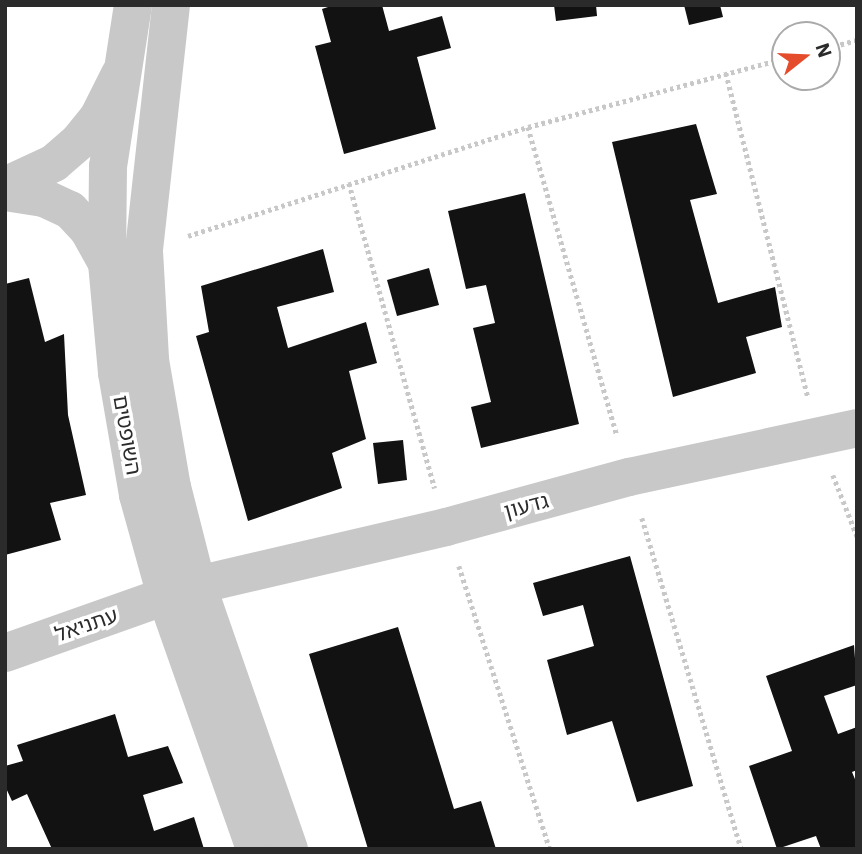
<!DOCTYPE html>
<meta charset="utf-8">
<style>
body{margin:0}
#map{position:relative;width:862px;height:854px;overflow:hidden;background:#fff;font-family:"IBM Plex Sans","Noto Sans Hebrew",sans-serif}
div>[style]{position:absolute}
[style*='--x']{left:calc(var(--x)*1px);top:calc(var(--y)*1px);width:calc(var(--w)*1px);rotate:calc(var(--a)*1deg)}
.building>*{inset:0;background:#121212}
.path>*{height:4.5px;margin-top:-2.25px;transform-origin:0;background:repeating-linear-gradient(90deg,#c8c8c8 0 3.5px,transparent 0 7px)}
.minor>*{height:38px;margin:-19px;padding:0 19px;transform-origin:19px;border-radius:19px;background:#c8c8c8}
.tertiary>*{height:38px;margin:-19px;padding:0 19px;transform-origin:19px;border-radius:19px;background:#c8c8c8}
span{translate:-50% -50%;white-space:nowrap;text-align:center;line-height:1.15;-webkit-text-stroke:7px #fff;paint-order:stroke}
.street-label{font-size:21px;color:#2b2b2b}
.frame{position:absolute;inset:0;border:7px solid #2b2b2b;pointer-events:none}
.north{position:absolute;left:771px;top:21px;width:70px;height:70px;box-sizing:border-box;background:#fff;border:2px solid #aaa;border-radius:50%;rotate:72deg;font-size:19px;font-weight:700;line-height:28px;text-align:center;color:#2b2b2b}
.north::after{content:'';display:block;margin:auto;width:24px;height:32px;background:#e44c2c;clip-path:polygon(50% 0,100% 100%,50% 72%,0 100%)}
</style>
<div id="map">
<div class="building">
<div style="clip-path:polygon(334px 5px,382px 5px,389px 31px,442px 16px,451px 48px,417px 57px,436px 129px,344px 154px,315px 46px,331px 42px,322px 9px)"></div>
<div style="clip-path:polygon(554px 5px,596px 5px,597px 16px,556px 21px)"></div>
<div style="clip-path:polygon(684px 5px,720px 5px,723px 17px,689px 25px)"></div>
<div style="clip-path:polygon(696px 124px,717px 194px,690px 200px,718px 303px,775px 287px,782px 327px,746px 337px,756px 373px,673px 397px,612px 142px)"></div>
<div style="clip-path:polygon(525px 193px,579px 424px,481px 448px,471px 407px,491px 402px,473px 328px,495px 323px,486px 285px,466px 289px,448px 211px)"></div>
<div style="clip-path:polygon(323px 249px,334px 292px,277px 307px,288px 348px,366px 322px,377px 363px,349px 371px,366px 439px,332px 453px,342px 488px,248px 521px,196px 336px,209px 332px,201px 286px)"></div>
<div style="clip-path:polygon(429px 268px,439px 305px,397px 316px,387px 280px)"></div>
<div style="clip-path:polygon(29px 278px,45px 342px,64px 334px,68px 415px,86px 495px,50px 503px,61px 540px,5px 555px,5px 284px)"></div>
<div style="clip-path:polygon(403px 440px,407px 480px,378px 484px,373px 443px)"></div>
<div style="clip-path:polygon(630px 556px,693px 786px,637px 802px,612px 721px,567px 735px,547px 660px,594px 646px,583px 605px,543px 616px,533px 583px)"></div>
<div style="clip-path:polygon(398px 627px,454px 809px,481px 801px,496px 849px,368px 849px,309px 654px)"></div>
<div style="clip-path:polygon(854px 645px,857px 685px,824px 696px,838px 734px,857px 727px,857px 770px,852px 772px,857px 784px,857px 849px,821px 849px,816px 836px,777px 849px,749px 766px,792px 751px,766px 676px)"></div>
<div style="clip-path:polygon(115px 714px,128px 757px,168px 746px,183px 783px,143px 795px,154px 831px,194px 817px,204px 849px,52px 849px,27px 794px,12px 801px,5px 786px,5px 766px,23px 761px,17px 745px)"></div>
</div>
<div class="path">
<div style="--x:827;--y:48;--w:31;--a:-15"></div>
<div style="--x:726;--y:73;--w:334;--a:75.8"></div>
<div style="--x:528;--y:127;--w:321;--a:73.9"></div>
<div style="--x:349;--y:183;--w:317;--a:74.3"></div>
<div style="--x:188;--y:236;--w:357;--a:-17.8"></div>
<div style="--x:528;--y:127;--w:266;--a:-15"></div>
<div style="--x:833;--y:475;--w:66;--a:68.5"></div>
<div style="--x:642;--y:518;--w:345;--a:73.3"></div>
<div style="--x:459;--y:566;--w:297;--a:72.2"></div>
</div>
<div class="minor">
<div style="--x:5;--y:186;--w:54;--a:-25.1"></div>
<div style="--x:54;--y:163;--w:35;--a:-41"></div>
<div style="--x:80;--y:140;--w:28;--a:-51"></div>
<div style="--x:98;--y:118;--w:49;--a:-63.4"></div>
<div style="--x:5;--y:192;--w:39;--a:9"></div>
<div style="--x:44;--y:198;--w:29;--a:25"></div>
<div style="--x:70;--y:210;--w:26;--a:47"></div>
<div style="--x:88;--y:229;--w:39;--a:61"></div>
<div style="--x:197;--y:585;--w:256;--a:-13.1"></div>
<div style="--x:446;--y:527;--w:190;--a:-15.3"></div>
<div style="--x:629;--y:477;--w:233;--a:-12.1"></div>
<div style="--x:5;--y:653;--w:171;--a:-19.5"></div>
</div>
<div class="tertiary">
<div style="--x:133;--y:5;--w:163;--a:98.8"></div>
<div style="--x:108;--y:166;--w:97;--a:90.6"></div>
<div style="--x:107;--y:263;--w:110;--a:84.8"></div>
<div style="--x:117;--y:373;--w:124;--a:80.2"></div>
<div style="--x:138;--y:495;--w:105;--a:74.5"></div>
<div style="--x:166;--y:596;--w:268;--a:70.6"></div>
<div style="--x:171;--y:5;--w:247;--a:96.3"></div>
<div style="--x:144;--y:251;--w:109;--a:86.8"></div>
<div style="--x:150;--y:360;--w:129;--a:80.2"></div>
<div style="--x:172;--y:487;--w:101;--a:75.7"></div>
<div style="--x:197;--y:585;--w:280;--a:70.8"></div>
</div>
<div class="street-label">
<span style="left:128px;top:435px;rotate:80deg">השופטים</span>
<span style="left:526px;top:505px;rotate:-15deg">גדעון</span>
<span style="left:86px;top:624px;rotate:-19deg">עתניאל</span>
</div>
<div class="frame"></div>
<div class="north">N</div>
</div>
